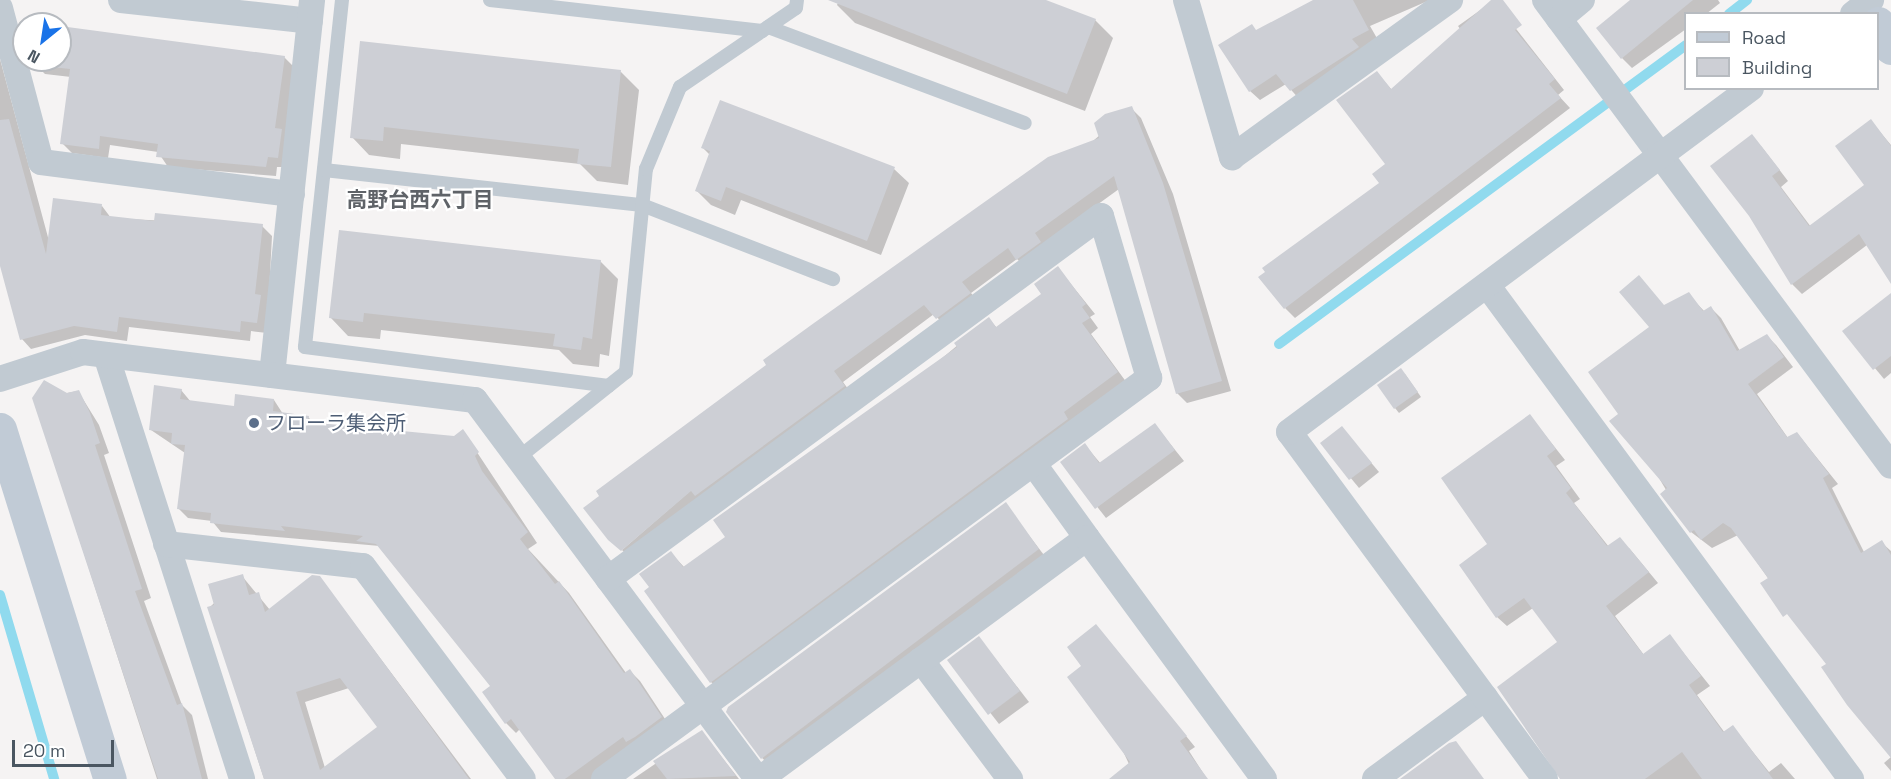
<!DOCTYPE html>
<meta charset="utf-8">
<style>
body{margin:0}
#map{position:relative;width:1891px;height:779px;overflow:hidden;background:#f5f3f3;font-family:"Space Grotesk","Noto Sans JP",sans-serif}
div>[style]{position:absolute}
[style*='--x']{left:calc(var(--x)*1px);top:calc(var(--y)*1px);width:calc(var(--w)*1px);rotate:calc(var(--a)*1deg)}
.shadow>*{inset:0;background:#0003}
.stream>*{height:10px;margin:-5px;padding:0 5px;transform-origin:5px;border-radius:5px;background:#90daee}
.building>*{inset:0;background:#cdcfd5}
.lane>*{height:14px;margin:-7px;padding:0 7px;transform-origin:7px;border-radius:7px;background:#c1cad2}
.street>*{height:26px;margin:-13px;padding:0 13px;transform-origin:13px;border-radius:13px;background:#c1cad2}
.secondary>*{height:33px;margin:-16.5px;padding:0 16.5px;transform-origin:16.5px;border-radius:16.5px;background:#c1cbd6}
.dots>*{width:16px;height:16px;translate:-50% -50%;box-sizing:border-box;border:3px solid #fff;border-radius:50%}
span{translate:-50% -50%;white-space:nowrap;text-align:center;line-height:1.15;-webkit-text-stroke:4.5px #fff;paint-order:stroke}
.service-label{font-size:20px;color:#4e5e75}
.left{translate:0 -50%;text-align:left}
.neighbourhood-label{font-size:21px;color:#5f6368;font-weight:700}
.legend{position:absolute;left:1684px;top:12px;width:195px;height:78px;box-sizing:border-box;background:#fff;border:2px solid #b7bbc0;margin:0;padding:8px 10px;list-style:none;font-size:18px;color:#4a5661}
.legend li{display:flex;align-items:center;gap:12px;height:30px}
.legend b{width:30px;border:2px solid #b7bbc0}
.north{position:absolute;left:12px;top:12px;width:60px;height:60px;box-sizing:border-box;background:#fff;border:2px solid #b7bbc0;border-radius:50%;rotate:210deg;font-size:16px;font-weight:700;line-height:24px;text-align:center;color:#4a5661}
.north::after{content:'';display:block;margin:auto;width:21px;height:27px;background:#1a73e8;clip-path:polygon(50% 0,100% 100%,50% 72%,0 100%)}
.scale{position:absolute;left:12px;top:740px;width:102px;height:27px;box-sizing:border-box;border:3px solid #4a5661;border-top:0;padding-left:8px;font-size:18px;line-height:21px;white-space:nowrap;color:#4a5661;-webkit-text-stroke:4px #fff;paint-order:stroke}
</style>
<div id="map">
<div class="shadow">
<div style="clip-path:polygon(839px 0,1042px 0,1095px 20px,1113px 38px,1085px 111px,855px 23px,837px 5px)"></div>
<div style="clip-path:polygon(1324px 0,1430px 0,1370px 26px,1378px 40px,1300px 100px,1286px 84px,1260px 100px,1250px 91px,1257px 31px)"></div>
<div style="clip-path:polygon(1632px 0,1718px 0,1720px 3px,1706px 14px,1686px 14px,1686px 29px,1632px 68px,1622px 58px)"></div>
<div style="clip-path:polygon(1486px 6px,1506px 16px,1564px 90px,1558px 95px,1570px 108px,1295px 318px,1285px 308px,1381px 183px,1387px 164px,1377px 73px,1392px 90px,1463px 33px,1458px 26px)"></div>
<div style="clip-path:polygon(60px 28px,284px 57px,294px 67px,288px 167px,277px 167px,276px 176px,168px 167px,158px 152px,110px 145px,108px 158px,72px 153px,62px 143px,71px 77px,45px 74px,35px 64px,60px 60px)"></div>
<div style="clip-path:polygon(362px 43px,621px 72px,639px 90px,628px 185px,597px 181px,580px 164px,401px 144px,400px 159px,369px 155px,352px 137px)"></div>
<div style="clip-path:polygon(0 59px,49px 241px,102px 206px,111px 218px,262px 226px,272px 236px,267px 333px,251px 331px,250px 341px,129px 327px,127px 341px,85px 335px,31px 349px,22px 339px,0 259px)"></div>
<div style="clip-path:polygon(1131px 108px,1141px 118px,1173px 194px,1231px 391px,1187px 403px,1177px 393px,1119px 189px,1043px 244px,1027px 269px,1017px 259px,971px 293px,980px 304px,947px 328px,934px 314px,843px 382px,854px 397px,632px 560px,622px 550px)"></div>
<div style="clip-path:polygon(1871px 121px,1891px 145px,1891px 281px,1867px 245px,1802px 294px,1792px 284px,1761px 146px,1788px 181px,1781px 187px,1811px 227px,1866px 186px)"></div>
<div style="clip-path:polygon(703px 148px,894px 169px,909px 183px,881px 255px,741px 200px,735px 215px,711px 205px,697px 191px,710px 155px)"></div>
<div style="clip-path:polygon(600px 261px,618px 279px,609px 356px,600px 354px,599px 367px,573px 364px,559px 350px,381px 330px,380px 339px,348px 336px,331px 318px)"></div>
<div style="clip-path:polygon(1058px 268px,1095px 314px,1090px 317px,1098px 328px,1091px 334px,1127px 383px,721px 692px,711px 682px,671px 553px,685px 568px,728px 537px,989px 319px,997px 328px,1043px 294px)"></div>
<div style="clip-path:polygon(1688px 294px,1705px 312px,1711px 308px,1721px 318px,1740px 351px,1767px 336px,1776px 345px,1793px 367px,1757px 394px,1788px 438px,1797px 433px,1838px 484px,1832px 488px,1864px 552px,1881px 542px,1891px 551px,1891px 755px,1738px 535px,1712px 548px,1691px 532px,1621px 414px,1651px 328px)"></div>
<div style="clip-path:polygon(1891px 295px,1891px 373px,1884px 379px,1844px 331px)"></div>
<div style="clip-path:polygon(1405px 374px,1421px 397px,1399px 413px,1395px 408px)"></div>
<div style="clip-path:polygon(181px 390px,191px 402px,235px 408px,274px 400px,283px 414px,308px 417px,315px 424px,455px 437px,463px 431px,537px 543px,528px 549px,569px 593px,626px 673px,630px 671px,640px 681px,671px 728px,604px 779px,557px 779px,520px 729px,516px 733px,506px 723px,492px 686px,380px 546px,221px 532px,212px 521px,188px 518px,178px 508px,185px 453px,151px 430px)"></div>
<div style="clip-path:polygon(78px 391px,99px 425px,109px 453px,104px 455px,151px 598px,144px 601px,182px 705px,192px 715px,208px 779px,157px 779px,34px 399px)"></div>
<div style="clip-path:polygon(1530px 416px,1565px 460px,1556px 466px,1580px 499px,1574px 503px,1609px 547px,1629px 548px,1658px 583px,1615px 616px,1644px 655px,1670px 636px,1710px 686px,1697px 695px,1725px 733px,1733px 727px,1769px 772px,1781px 763px,1795px 779px,1569px 779px,1559px 642px,1533px 608px,1507px 626px,1497px 617px,1489px 545px)"></div>
<div style="clip-path:polygon(1155px 425px,1184px 461px,1106px 518px,1062px 462px,1085px 445px,1101px 464px)"></div>
<div style="clip-path:polygon(1342px 428px,1379px 472px,1359px 488px,1322px 443px)"></div>
<div style="clip-path:polygon(1005px 504px,1047px 559px,772px 767px,762px 758px)"></div>
<div style="clip-path:polygon(evenodd,242px 576px,270px 610px,320px 578px,471px 779px,264px 779px,209px 608px,242px 576px,349px 688px,379px 727px,325px 768px,305px 702px,349px 688px)"></div>
<div style="clip-path:polygon(1105px 636px,1195px 747px,1189px 751px,1207px 779px,1136px 779px,1083px 666px)"></div>
<div style="clip-path:polygon(979px 638px,1029px 702px,999px 724px,949px 660px)"></div>
<div style="clip-path:polygon(702px 732px,739px 779px,633px 779px)"></div>
<div style="clip-path:polygon(1891px 757px,1891px 771px,1884px 763px)"></div>
</div>
<div class="stream">
<div style="--x:1729;--y:14;--w:23;--a:-38"></div>
<div style="--x:1279;--y:344;--w:505;--a:-36.3"></div>
<div style="--x:0;--y:595;--w:192;--a:73.6"></div>
</div>
<div class="building">
<div style="clip-path:polygon(828px 0,1046px 0,1096px 19px,1067px 94px)"></div>
<div style="clip-path:polygon(1313px 0,1353px 0,1369px 30px,1352px 39px,1359px 47px,1290px 91px,1276px 74px,1249px 92px,1218px 45px,1252px 24px,1256px 30px)"></div>
<div style="clip-path:polygon(1491px 0,1503px 0,1522px 25px,1515px 30px,1555px 79px,1549px 84px,1561px 98px,1284px 309px,1258px 277px,1265px 272px,1262px 268px,1379px 183px,1372px 174px,1385px 164px,1336px 100px,1377px 71px,1391px 89px)"></div>
<div style="clip-path:polygon(1630px 0,1693px 0,1621px 59px,1596px 28px)"></div>
<div style="clip-path:polygon(60px 26px,285px 56px,275px 128px,282px 129px,278px 158px,268px 157px,266px 167px,156px 157px,158px 144px,100px 136px,99px 149px,60px 144px,70px 69px,34px 65px,34px 60px,60px 60px)"></div>
<div style="clip-path:polygon(360px 41px,621px 70px,611px 167px,577px 164px,579px 149px,384px 127px,383px 141px,350px 138px)"></div>
<div style="clip-path:polygon(720px 100px,895px 167px,867px 241px,726px 187px,721px 201px,695px 191px,710px 151px,701px 148px)"></div>
<div style="clip-path:polygon(1132px 106px,1163px 183px,1222px 381px,1176px 394px,1114px 176px,1035px 233px,1041px 242px,1016px 260px,1008px 248px,962px 282px,971px 293px,936px 319px,924px 305px,834px 371px,845px 386px,695px 496px,691px 491px,621px 551px,608px 540px,583px 508px,599px 496px,596px 491px,766px 365px,763px 360px,814px 323px,1048px 157px,1099px 138px,1094px 123px,1105px 114px)"></div>
<div style="clip-path:polygon(9px 119px,46px 254px,53px 198px,102px 204px,101px 215px,154px 221px,155px 213px,263px 224px,255px 294px,261px 295px,257px 323px,241px 321px,240px 332px,119px 317px,117px 332px,74px 326px,20px 340px,0 266px,0 120px)"></div>
<div style="clip-path:polygon(1871px 119px,1891px 146px,1891px 284px,1859px 234px,1791px 285px,1749px 216px,1710px 166px,1752px 134px,1780px 170px,1772px 176px,1809px 226px,1864px 185px,1835px 146px)"></div>
<div style="clip-path:polygon(339px 230px,601px 260px,592px 339px,583px 337px,581px 350px,553px 346px,555px 334px,364px 313px,363px 322px,329px 318px)"></div>
<div style="clip-path:polygon(1058px 266px,1086px 304px,1082px 307px,1090px 318px,1082px 323px,1118px 372px,1064px 412px,1068px 419px,710px 683px,644px 591px,649px 587px,639px 574px,671px 551px,683px 567px,725px 537px,713px 520px,957px 347px,954px 343px,989px 317px,996px 327px,1041px 294px,1034px 284px)"></div>
<div style="clip-path:polygon(1639px 275px,1664px 305px,1689px 292px,1703px 311px,1711px 306px,1737px 351px,1767px 334px,1784px 357px,1748px 384px,1787px 437px,1797px 432px,1829px 474px,1823px 478px,1861px 553px,1882px 540px,1891px 555px,1891px 758px,1847px 705px,1821px 667px,1826px 664px,1787px 614px,1783px 617px,1760px 583px,1768px 578px,1731px 528px,1723px 523px,1701px 540px,1694px 530px,1690px 533px,1660px 494px,1667px 488px,1609px 421px,1618px 414px,1588px 372px,1649px 327px,1619px 292px)"></div>
<div style="clip-path:polygon(1891px 293px,1891px 356px,1873px 370px,1842px 331px)"></div>
<div style="clip-path:polygon(1401px 368px,1418px 392px,1394px 409px,1377px 385px)"></div>
<div style="clip-path:polygon(44px 380px,67px 393px,79px 390px,90px 413px,100px 443px,95px 445px,142px 589px,135px 591px,177px 705px,182px 703px,202px 779px,158px 779px,32px 398px)"></div>
<div style="clip-path:polygon(154px 385px,182px 389px,180px 399px,234px 406px,235px 394px,274px 399px,273px 411px,309px 416px,308px 422px,454px 436px,463px 429px,479px 452px,475px 456px,482px 471px,528px 532px,520px 539px,555px 584px,559px 581px,624px 673px,630px 669px,662px 717px,635px 737px,626px 742px,623px 737px,565px 779px,555px 779px,511px 719px,505px 724px,482px 692px,490px 686px,376px 544px,356px 541px,363px 536px,281px 526px,285px 531px,210px 523px,211px 513px,177px 509px,185px 445px,171px 444px,172px 433px,149px 430px)"></div>
<div style="clip-path:polygon(1530px 414px,1556px 449px,1547px 456px,1571px 488px,1566px 493px,1607px 546px,1620px 537px,1649px 572px,1606px 606px,1643px 654px,1670px 634px,1701px 676px,1689px 685px,1723px 732px,1733px 725px,1773px 779px,1702px 779px,1682px 752px,1645px 779px,1560px 779px,1497px 687px,1557px 642px,1524px 598px,1496px 618px,1459px 565px,1487px 544px,1441px 478px)"></div>
<div style="clip-path:polygon(1155px 423px,1175px 450px,1095px 509px,1060px 462px,1085px 443px,1099px 463px)"></div>
<div style="clip-path:polygon(1342px 426px,1372px 463px,1349px 480px,1320px 443px)"></div>
<div style="clip-path:polygon(1006px 502px,1039px 549px,761px 759px,726px 712px,728px 707px)"></div>
<div style="clip-path:polygon(evenodd,243px 574px,249px 595px,259px 592px,265px 612px,312px 575px,320px 576px,469px 779px,264px 779px,207px 607px,214px 605px,208px 584px,243px 574px,340px 678px,377px 727px,320px 770px,296px 692px,340px 678px)"></div>
<div style="clip-path:polygon(1096px 624px,1187px 736px,1180px 741px,1208px 779px,1109px 779px,1130px 762px,1067px 677px,1081px 666px,1067px 647px)"></div>
<div style="clip-path:polygon(979px 636px,1020px 691px,988px 715px,947px 660px)"></div>
<div style="clip-path:polygon(702px 730px,736px 776px,667px 779px,653px 761px)"></div>
<div style="clip-path:polygon(1456px 741px,1484px 779px,1400px 779px,1449px 743px)"></div>
</div>
<div class="lane">
<div style="--x:342;--y:0;--w:349;--a:96.1"></div>
<div style="--x:305;--y:347;--w:306;--a:7.3"></div>
<div style="--x:490;--y:0;--w:274;--a:6.5"></div>
<div style="--x:768;--y:27;--w:274;--a:20.5"></div>
<div style="--x:324;--y:170;--w:320;--a:6.3"></div>
<div style="--x:642;--y:205;--w:205;--a:21.2"></div>
<div style="--x:518;--y:458;--w:138;--a:-38.5"></div>
<div style="--x:626;--y:372;--w:204;--a:-84.4"></div>
<div style="--x:646;--y:169;--w:89;--a:-67.5"></div>
<div style="--x:680;--y:87;--w:140;--a:-34.3"></div>
<div style="--x:796;--y:8;--w:8;--a:-83"></div>
</div>
<div class="street">
<div style="--x:121;--y:0;--w:190;--a:6.3"></div>
<div style="--x:1186;--y:0;--w:164;--a:73.7"></div>
<div style="--x:1232;--y:157;--w:269;--a:-35.8"></div>
<div style="--x:1545;--y:0;--w:580;--a:53.41"></div>
<div style="--x:0;--y:8;--w:159;--a:75.1"></div>
<div style="--x:41;--y:162;--w:253;--a:7.3"></div>
<div style="--x:1853;--y:14;--w:23;--a:-38"></div>
<div style="--x:1559;--y:19;--w:30;--a:-40"></div>
<div style="--x:1487;--y:285;--w:614;--a:53.62"></div>
<div style="--x:106;--y:355;--w:445;--a:72.2"></div>
<div style="--x:272;--y:375;--w:377;--a:-83.9"></div>
<div style="--x:0;--y:379;--w:87;--a:-18"></div>
<div style="--x:83;--y:352;--w:395;--a:7"></div>
<div style="--x:475;--y:400;--w:472;--a:53.3"></div>
<div style="--x:1033;--y:463;--w:92;--a:54.2"></div>
<div style="--x:166;--y:544;--w:198;--a:6.4"></div>
<div style="--x:363;--y:566;--w:266;--a:53.1"></div>
<div style="--x:921;--y:660;--w:149;--a:53.2"></div>
<div style="--x:604;--y:779;--w:677;--a:-36.34"></div>
<div style="--x:1149;--y:378;--w:169;--a:-106.5"></div>
<div style="--x:1101;--y:216;--w:612;--a:143.64"></div>
<div style="--x:760;--y:779;--w:406;--a:-36.4"></div>
<div style="--x:1087;--y:538;--w:299;--a:53.7"></div>
<div style="--x:1375;--y:779;--w:137;--a:-36.4"></div>
<div style="--x:1545;--y:779;--w:431;--a:-126.4"></div>
<div style="--x:1289;--y:432;--w:576;--a:-36.67"></div>
</div>
<div class="secondary">
<div style="--x:1878;--y:23;--w:28;--a:63"></div>
<div style="--x:0;--y:429;--w:367;--a:72.6"></div>
</div>
<div class="dots">
<div style="left:254px;top:423px;background:#5c6f8a"></div>
</div>
<div class="service-label">
<span class="left" style="left:266px;top:423px">フローラ集会所</span>
</div>
<div class="neighbourhood-label">
<span style="left:420px;top:200px">高野台西六丁目</span>
</div>
<ul class="legend">
<li><b style="height:8px;background:#c1cbd6"></b>Road</li>
<li><b style="height:16px;background:#cdcfd5"></b>Building</li>
</ul>
<div class="north">N</div>
<div class="scale">20 m</div>
</div>
